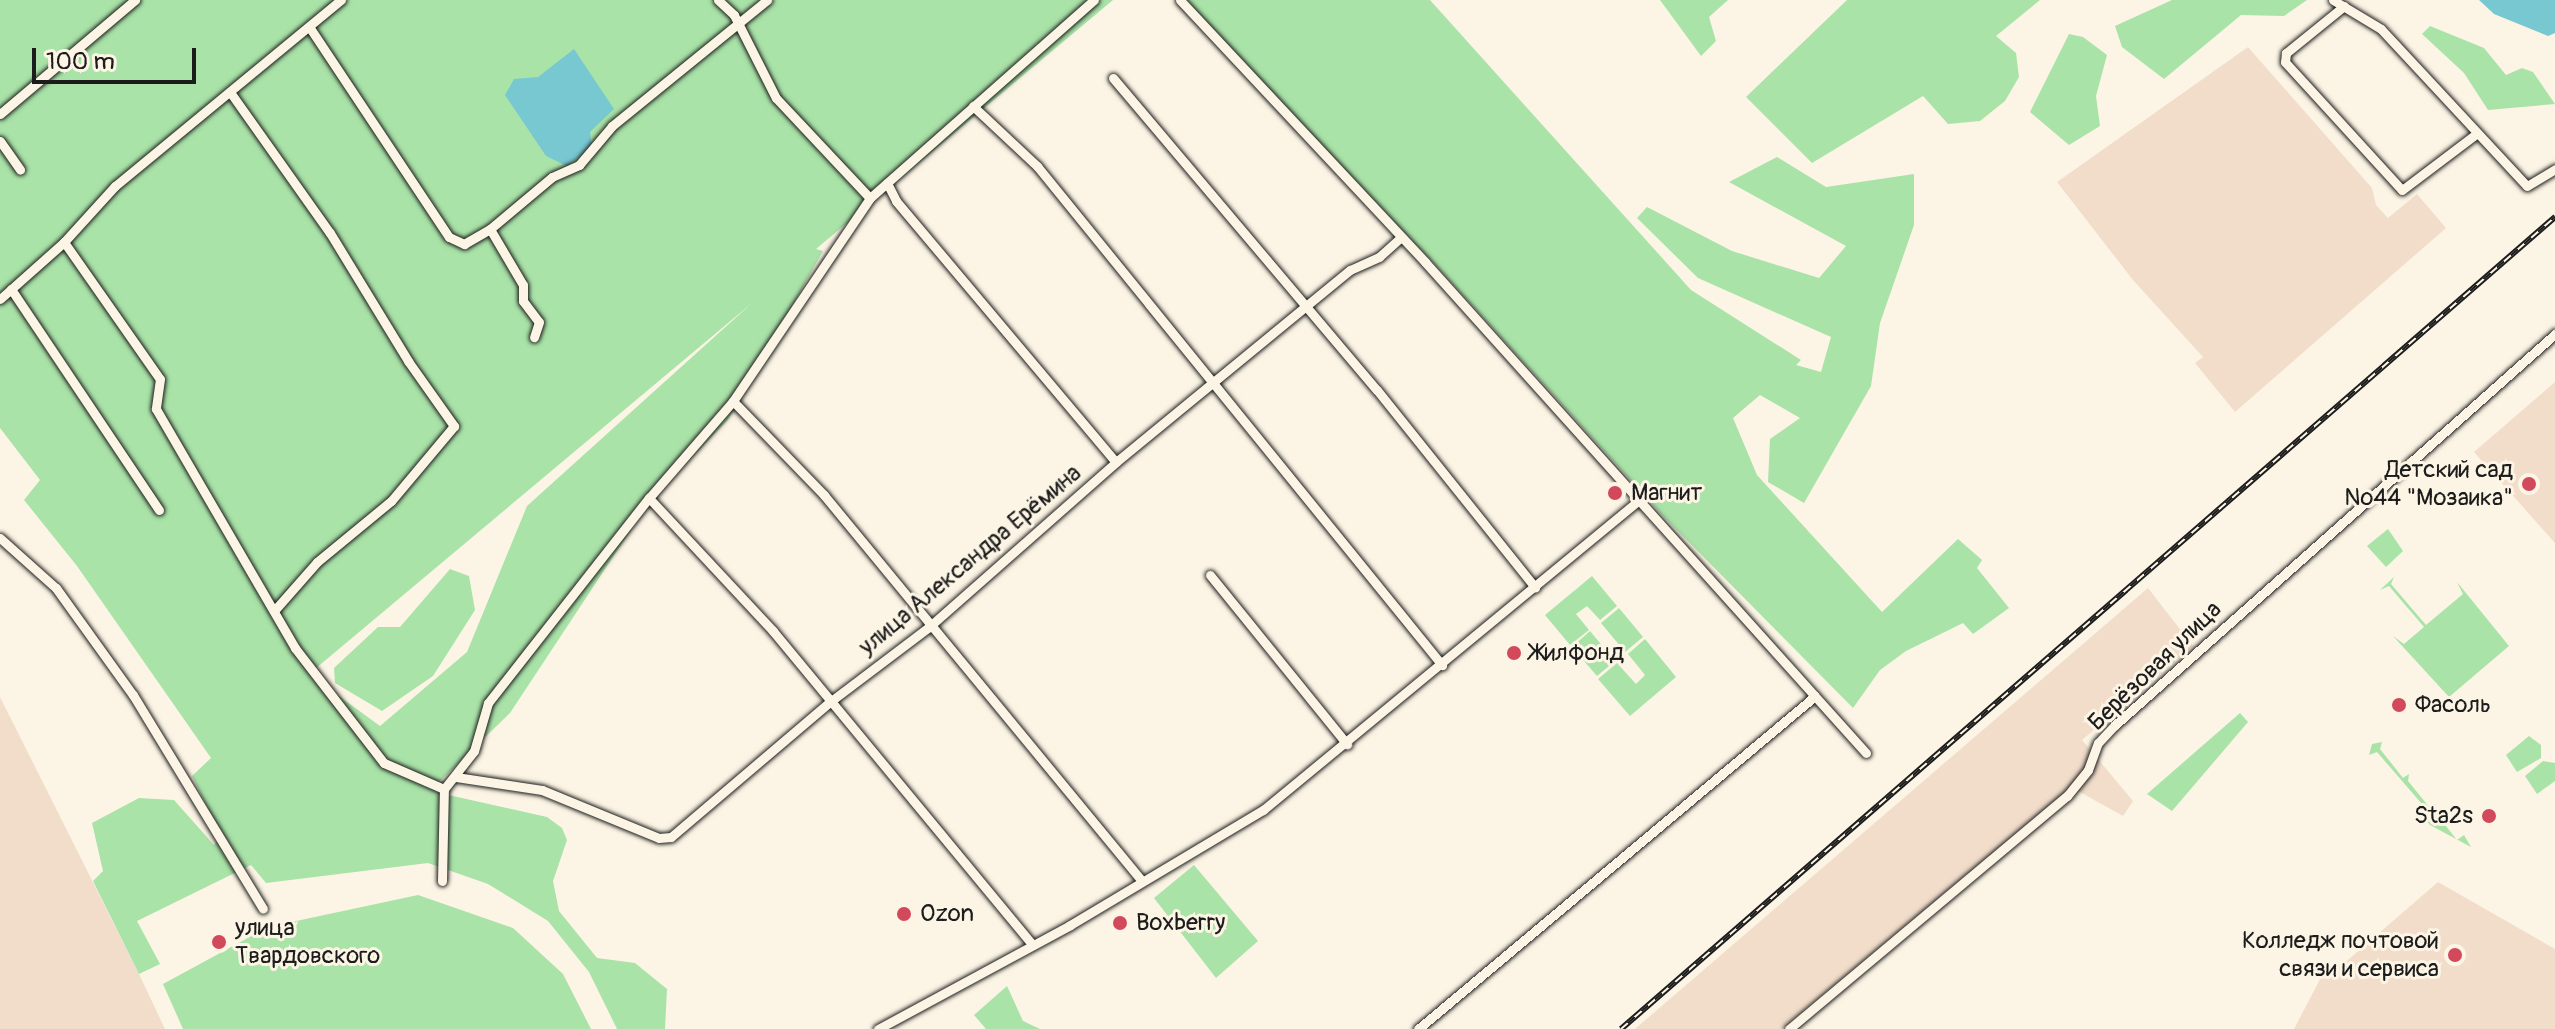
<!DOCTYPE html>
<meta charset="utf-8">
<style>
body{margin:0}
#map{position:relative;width:2555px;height:1029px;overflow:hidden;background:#fcf5e5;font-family:Pangolin,sans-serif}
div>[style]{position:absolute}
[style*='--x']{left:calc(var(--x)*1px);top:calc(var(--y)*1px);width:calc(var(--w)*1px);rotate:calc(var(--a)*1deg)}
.built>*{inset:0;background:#f1ddca}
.green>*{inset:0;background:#a9e3a8}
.water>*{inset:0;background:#78c8d2}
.roads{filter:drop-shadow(0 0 2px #1c1c1c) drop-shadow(0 0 2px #1c1c1c)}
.minor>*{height:9px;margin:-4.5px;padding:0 4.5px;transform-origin:4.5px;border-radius:4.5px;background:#fcf5e5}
.rail>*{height:6px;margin-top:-3px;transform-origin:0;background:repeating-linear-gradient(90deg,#fcf5e5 0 9px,#1c1c1c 0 18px);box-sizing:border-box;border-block:2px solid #1c1c1c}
.dots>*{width:22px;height:22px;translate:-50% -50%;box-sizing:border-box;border:4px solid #fcf5e5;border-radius:50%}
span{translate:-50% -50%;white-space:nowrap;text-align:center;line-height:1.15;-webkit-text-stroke:6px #fcf5e5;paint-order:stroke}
.poi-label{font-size:24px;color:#1c1c1c}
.right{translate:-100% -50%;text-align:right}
.left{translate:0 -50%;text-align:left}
.street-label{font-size:24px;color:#1c1c1c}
.scale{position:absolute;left:32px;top:48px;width:164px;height:36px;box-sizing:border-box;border:4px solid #1c1c1c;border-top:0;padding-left:10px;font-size:24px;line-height:28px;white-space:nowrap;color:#1c1c1c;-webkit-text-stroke:6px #fcf5e5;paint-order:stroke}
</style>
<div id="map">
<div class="built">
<div style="clip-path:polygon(2248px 47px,2372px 188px,2376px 205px,2388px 218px,2417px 194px,2446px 228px,2235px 412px,2195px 363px,2203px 357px,2133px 280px,2057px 182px)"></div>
<div style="clip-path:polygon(2555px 382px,2555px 543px,2474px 452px)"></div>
<div style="clip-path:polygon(2148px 588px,2193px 646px,2082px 740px,2133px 801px,2123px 816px,2071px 787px,1781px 1029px,1635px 1029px)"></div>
<div style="clip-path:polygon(0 697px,139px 974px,165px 1029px,0 1029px)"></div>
<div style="clip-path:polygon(2438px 882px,2555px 949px,2555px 1029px,2294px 1029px,2329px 962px,2341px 966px)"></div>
</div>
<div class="green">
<div style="clip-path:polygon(evenodd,0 0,1113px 0,816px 249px,823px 251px,728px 420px,650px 501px,510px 713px,439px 782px,435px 792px,547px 817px,562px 828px,567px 840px,553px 881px,559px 911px,597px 958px,635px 963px,667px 989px,665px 1029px,617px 1029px,589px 972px,548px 921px,488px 884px,428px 863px,266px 883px,251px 865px,137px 921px,160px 964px,139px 974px,93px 881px,103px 871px,92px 823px,139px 798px,174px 800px,214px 845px,221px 835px,192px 776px,211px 758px,77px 566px,24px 500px,40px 480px,0 428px,0 0,752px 303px,527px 506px,467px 652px,380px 726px,309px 674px,752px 303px)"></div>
<div style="clip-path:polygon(1183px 0,1430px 0,1691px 290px,1801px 360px,1796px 365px,1821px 372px,1831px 337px,1698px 278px,1637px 218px,1647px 207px,1732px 251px,1819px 278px,1846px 246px,1729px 182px,1777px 157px,1826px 187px,1914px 174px,1914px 225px,1880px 323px,1871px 386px,1804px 503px,1768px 482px,1770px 439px,1800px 418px,1760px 395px,1733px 418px,1757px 475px,1882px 612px,1958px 539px,1982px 560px,1977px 568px,2009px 608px,1973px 634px,1963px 623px,1906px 651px,1880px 670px,1853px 708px,1663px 516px,1431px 260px)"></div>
<div style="clip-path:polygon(1660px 0,1728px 0,1709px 17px,1716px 41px,1701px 56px)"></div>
<div style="clip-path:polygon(1847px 0,2040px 0,1996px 36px,2016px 53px,2019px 77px,2005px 101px,1980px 121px,1948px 124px,1923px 96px,1812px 163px,1746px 97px)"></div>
<div style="clip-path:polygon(2172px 0,2307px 0,2284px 16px,2241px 15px,2164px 79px,2122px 47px,2115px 26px)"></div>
<div style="clip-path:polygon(2430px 26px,2484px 48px,2506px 75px,2522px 68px,2533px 72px,2555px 104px,2488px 110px,2464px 73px,2422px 34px)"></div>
<div style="clip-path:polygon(2069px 34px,2083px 37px,2107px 55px,2096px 96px,2100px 126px,2069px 145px,2030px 112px)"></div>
<div style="clip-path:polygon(2388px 529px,2403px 551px,2386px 567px,2367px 546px)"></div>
<div style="clip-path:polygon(450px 569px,469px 576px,475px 610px,433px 676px,382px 711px,335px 683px,334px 668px,378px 627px,400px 627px)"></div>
<div style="clip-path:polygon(1592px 576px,1617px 606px,1600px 620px,1587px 606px,1576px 614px,1589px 630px,1570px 645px,1545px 615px)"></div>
<div style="clip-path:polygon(2394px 577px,2391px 584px,2426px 625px,2463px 594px,2457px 582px,2509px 646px,2449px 697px,2393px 636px,2404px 644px,2424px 627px,2389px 586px,2380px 590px)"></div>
<div style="clip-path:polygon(1619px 608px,1643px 637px,1625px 652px,1601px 623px)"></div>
<div style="clip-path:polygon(1590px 631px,1615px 661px,1597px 676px,1572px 647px)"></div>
<div style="clip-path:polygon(1645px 639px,1676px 677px,1630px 716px,1598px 679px,1617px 663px,1636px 684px,1645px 675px,1628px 654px)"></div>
<div style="clip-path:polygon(2240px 713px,2248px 722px,2172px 811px,2147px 794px)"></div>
<div style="clip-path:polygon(2529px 736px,2541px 745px,2541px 758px,2517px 772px,2506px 755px)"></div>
<div style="clip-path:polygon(2382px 742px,2380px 749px,2403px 778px,2409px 774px,2408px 781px,2430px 808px,2436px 804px,2434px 811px,2457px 840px,2464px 835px,2471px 847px,2430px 825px,2422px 816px,2428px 811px,2377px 752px,2369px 755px,2372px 744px)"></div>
<div style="clip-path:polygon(2543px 761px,2555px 763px,2555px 781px,2537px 794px,2525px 776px)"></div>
<div style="clip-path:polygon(1194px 865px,1258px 941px,1216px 978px,1154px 898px)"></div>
<div style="clip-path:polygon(418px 895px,513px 928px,563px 974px,591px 1029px,183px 1029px,163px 984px,268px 927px)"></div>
<div style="clip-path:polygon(1007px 986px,1023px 1021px,1040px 1029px,986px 1029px,974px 1015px)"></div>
</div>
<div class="water">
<div style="clip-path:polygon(2479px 0,2555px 0,2555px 33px,2548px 36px,2494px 14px)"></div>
<div style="clip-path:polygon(574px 49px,614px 109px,590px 132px,592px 147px,567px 166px,546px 156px,505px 95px,514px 79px,538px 77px)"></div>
</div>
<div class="roads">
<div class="minor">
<div style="--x:718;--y:0;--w:22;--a:43"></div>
<div style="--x:734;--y:15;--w:93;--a:63.2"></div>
<div style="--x:776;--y:98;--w:137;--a:46.8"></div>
<div style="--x:1180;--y:0;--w:359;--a:46.9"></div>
<div style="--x:1425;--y:262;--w:660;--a:48.07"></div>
<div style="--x:2333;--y:0;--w:56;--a:31.1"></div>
<div style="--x:2381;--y:29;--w:214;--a:47.1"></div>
<div style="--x:2527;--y:186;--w:33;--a:-31"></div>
<div style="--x:2344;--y:6;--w:75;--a:141"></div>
<div style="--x:2286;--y:53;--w:9;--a:96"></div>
<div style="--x:2285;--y:62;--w:173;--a:47.6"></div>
<div style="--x:2402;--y:190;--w:93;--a:-37.1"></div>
<div style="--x:310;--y:28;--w:251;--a:56.4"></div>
<div style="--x:449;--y:237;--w:17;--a:25"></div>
<div style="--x:464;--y:244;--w:30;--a:-30"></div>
<div style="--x:490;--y:229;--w:65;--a:59.5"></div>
<div style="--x:523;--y:285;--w:16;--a:90"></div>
<div style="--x:523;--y:301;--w:26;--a:53"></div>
<div style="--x:539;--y:322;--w:16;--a:108"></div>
<div style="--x:1113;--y:78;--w:409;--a:49.8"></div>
<div style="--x:1377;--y:390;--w:253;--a:51.3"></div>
<div style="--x:230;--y:92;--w:173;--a:54.7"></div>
<div style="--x:330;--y:233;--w:150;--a:58.6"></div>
<div style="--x:408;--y:361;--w:80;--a:54.7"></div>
<div style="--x:454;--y:426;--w:98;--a:130"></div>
<div style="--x:391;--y:501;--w:96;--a:140.5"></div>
<div style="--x:317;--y:562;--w:65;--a:131.3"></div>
<div style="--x:973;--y:106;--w:88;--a:43.2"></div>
<div style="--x:1037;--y:166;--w:643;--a:50.94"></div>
<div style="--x:0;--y:114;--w:177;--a:-40.2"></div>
<div style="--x:0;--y:141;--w:35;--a:55"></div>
<div style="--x:887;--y:183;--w:20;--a:63"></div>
<div style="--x:896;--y:201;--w:341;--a:49.9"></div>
<div style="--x:490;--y:229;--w:81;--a:-40"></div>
<div style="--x:552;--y:177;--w:30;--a:-24"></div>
<div style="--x:579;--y:165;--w:51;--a:-49.8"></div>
<div style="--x:612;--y:126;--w:200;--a:-39.1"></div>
<div style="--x:64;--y:242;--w:167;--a:55"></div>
<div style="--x:160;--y:379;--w:30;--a:98"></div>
<div style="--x:156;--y:409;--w:276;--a:59.8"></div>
<div style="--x:295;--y:648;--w:145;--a:52.3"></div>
<div style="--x:384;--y:763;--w:65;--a:23.4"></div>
<div style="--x:11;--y:289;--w:266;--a:56.2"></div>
<div style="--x:0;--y:299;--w:86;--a:-41.7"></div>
<div style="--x:64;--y:242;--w:76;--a:-47.7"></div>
<div style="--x:115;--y:186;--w:293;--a:-39.5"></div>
<div style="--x:733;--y:401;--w:131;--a:45.9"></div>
<div style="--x:824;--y:495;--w:500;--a:50.52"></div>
<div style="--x:649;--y:498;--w:182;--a:47"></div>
<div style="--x:773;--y:631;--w:406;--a:50.4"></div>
<div style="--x:0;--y:538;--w:75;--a:41.8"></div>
<div style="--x:56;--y:588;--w:132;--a:54.3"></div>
<div style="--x:133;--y:695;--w:250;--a:58.7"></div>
<div style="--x:1210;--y:575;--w:218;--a:51"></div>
<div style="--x:456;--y:777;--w:87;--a:8.6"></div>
<div style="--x:542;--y:790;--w:126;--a:22.3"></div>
<div style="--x:659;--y:838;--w:12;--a:-5"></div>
<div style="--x:671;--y:837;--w:210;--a:-40.4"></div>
<div style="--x:831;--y:701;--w:123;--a:-37.1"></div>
<div style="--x:929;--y:627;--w:249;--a:-41.4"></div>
<div style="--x:1116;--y:462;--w:303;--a:-39.4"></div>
<div style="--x:1350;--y:270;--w:32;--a:-24"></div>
<div style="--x:1379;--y:257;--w:28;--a:-42"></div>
<div style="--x:442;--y:881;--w:92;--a:-88.8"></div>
<div style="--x:444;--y:789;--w:48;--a:-51.7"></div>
<div style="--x:474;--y:751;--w:50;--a:-73.7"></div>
<div style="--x:488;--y:703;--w:261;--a:-51.9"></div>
<div style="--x:649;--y:498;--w:128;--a:-49.1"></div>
<div style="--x:733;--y:401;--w:245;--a:-56"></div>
<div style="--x:870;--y:198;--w:299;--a:-41.5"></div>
<div style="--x:878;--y:1029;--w:218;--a:-28.4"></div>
<div style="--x:1070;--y:925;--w:225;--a:-30.8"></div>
<div style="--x:1263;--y:810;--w:487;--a:-39.5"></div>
<div style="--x:1418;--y:1029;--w:518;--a:-39.99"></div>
<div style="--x:1789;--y:1029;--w:363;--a:-40"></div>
<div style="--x:2067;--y:796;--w:33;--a:-51"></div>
<div style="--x:2088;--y:770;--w:29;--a:-70"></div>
<div style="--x:2098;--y:743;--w:25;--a:-47"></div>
<div style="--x:2115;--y:725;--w:589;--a:-41.63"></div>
</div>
</div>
<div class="rail">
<div style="--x:1621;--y:1029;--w:1238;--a:-41"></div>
</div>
<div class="dots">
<div style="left:2529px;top:484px;background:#d1495b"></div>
<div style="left:1615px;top:493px;background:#d1495b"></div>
<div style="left:1514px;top:653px;background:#d1495b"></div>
<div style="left:2399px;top:705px;background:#d1495b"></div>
<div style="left:2489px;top:816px;background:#d1495b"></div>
<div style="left:904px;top:914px;background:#d1495b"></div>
<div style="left:1120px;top:923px;background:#d1495b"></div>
<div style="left:219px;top:942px;background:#d1495b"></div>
<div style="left:2455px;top:955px;background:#d1495b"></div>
</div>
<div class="poi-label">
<span class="right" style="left:2513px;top:484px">Детский сад<br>№44 "Мозаика"</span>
<span class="left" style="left:1631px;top:493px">Магнит</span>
<span class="left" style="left:1530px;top:653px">Жилфонд</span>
<span class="left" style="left:2415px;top:705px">Фасоль</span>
<span class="right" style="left:2473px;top:816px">Sta2s</span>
<span class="left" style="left:920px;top:914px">Ozon</span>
<span class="left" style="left:1136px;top:923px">Boxberry</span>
<span class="left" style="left:235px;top:942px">улица<br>Твардовского</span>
<span class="right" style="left:2439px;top:955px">Колледж почтовой<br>связи и сервиса</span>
</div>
<div class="street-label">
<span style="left:970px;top:560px;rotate:-40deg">улица Александра Ерёмина</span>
<span style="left:2155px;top:666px;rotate:-44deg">Берёзовая улица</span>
</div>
<div class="scale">100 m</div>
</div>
